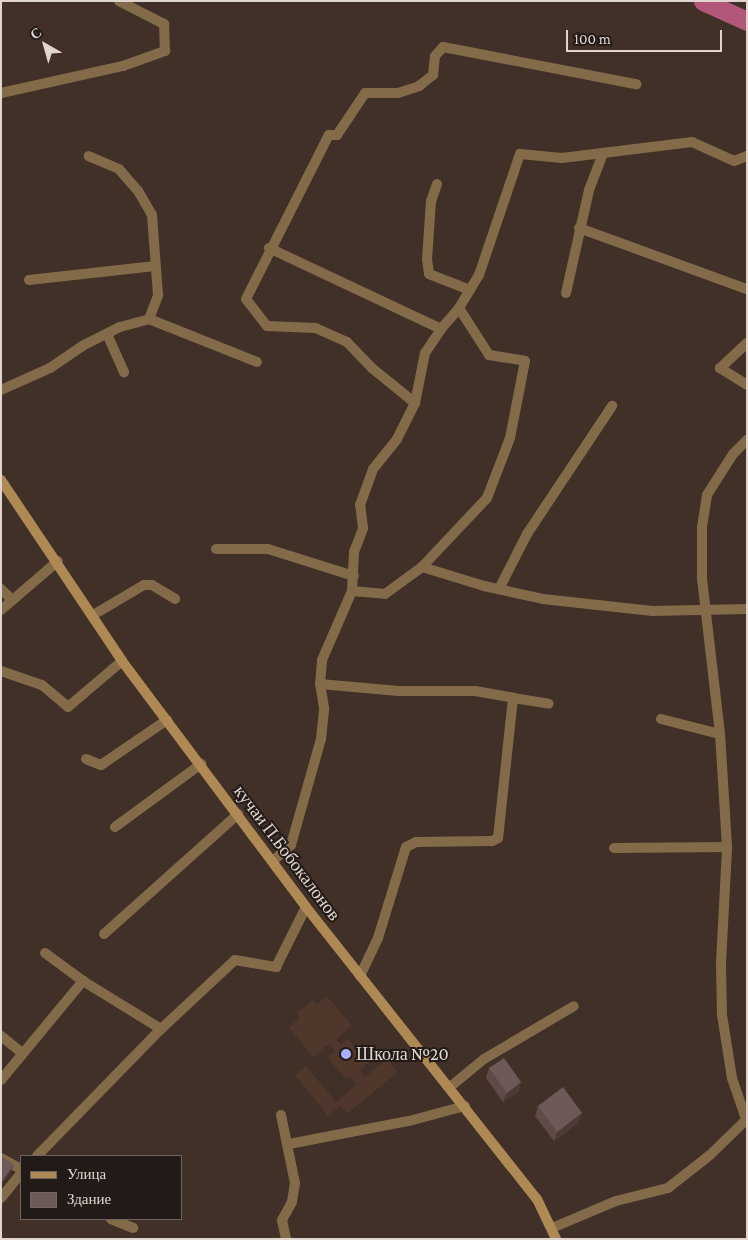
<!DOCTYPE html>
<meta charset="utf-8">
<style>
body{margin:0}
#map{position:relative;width:748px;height:1240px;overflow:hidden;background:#413027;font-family:"Crimson Pro",serif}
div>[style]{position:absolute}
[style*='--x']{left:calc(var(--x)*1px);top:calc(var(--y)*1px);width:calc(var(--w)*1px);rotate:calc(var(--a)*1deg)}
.built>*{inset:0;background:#4f372b}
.river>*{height:19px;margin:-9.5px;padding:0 9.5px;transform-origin:9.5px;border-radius:9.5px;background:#b3577a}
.minor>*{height:10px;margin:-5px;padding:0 5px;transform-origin:5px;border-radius:5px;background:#836b4a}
.tertiary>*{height:10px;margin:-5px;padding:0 5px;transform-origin:5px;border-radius:5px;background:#836b4a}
.secondary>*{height:10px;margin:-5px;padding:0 5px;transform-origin:5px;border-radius:5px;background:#af8953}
.wall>*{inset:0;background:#5f4a48}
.shaded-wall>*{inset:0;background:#4d3a35}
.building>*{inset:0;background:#6d5957}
.dots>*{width:14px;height:14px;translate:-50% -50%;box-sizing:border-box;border:2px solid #221a16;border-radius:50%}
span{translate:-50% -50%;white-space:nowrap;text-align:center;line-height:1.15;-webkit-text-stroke:4px #221a16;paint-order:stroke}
.street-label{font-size:18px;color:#e0d5cf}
.poi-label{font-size:18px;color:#e0d5cf}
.left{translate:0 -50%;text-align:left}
.frame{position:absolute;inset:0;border:2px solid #e0d5cf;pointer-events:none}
.legend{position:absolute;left:20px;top:1155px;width:162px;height:65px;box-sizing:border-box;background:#221a16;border:1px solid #6e6560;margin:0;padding:6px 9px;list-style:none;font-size:15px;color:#e0d5cf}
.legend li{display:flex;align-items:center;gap:10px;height:25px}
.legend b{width:25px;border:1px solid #6e6560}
.north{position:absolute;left:20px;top:20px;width:50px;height:50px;-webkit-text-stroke:4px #221a16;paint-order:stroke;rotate:322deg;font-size:14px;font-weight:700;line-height:20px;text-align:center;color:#e0d5cf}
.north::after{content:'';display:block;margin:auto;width:18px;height:22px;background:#e0d5cf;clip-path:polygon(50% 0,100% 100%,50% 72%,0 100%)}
.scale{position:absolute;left:566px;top:30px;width:156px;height:22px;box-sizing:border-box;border:2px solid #e0d5cf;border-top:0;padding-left:6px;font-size:15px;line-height:18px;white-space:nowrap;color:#e0d5cf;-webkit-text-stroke:4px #221a16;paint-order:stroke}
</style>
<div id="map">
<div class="built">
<div style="clip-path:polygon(327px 996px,352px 1026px,336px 1039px,341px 1045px,348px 1039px,368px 1063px,360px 1070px,365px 1077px,387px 1059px,398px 1072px,347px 1114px,340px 1106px,328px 1116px,295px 1075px,306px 1066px,336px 1102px,357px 1085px,350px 1076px,346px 1079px,327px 1057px,335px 1051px,329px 1044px,313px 1057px,289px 1027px,300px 1018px,297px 1013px,313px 1000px,317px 1004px)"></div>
</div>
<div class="river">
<div style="--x:703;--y:1;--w:48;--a:24.4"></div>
</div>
<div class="minor">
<div style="--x:119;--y:1;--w:51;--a:27.1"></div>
<div style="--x:164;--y:24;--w:27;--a:88"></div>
<div style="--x:437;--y:184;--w:18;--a:109"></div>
<div style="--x:431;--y:201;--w:58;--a:93.9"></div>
<div style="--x:427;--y:259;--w:15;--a:82"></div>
<div style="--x:429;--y:274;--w:44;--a:21.3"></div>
<div style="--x:579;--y:228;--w:179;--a:20"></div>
<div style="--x:269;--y:248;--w:190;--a:25.2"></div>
<div style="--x:441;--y:329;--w:28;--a:-49"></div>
<div style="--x:459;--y:308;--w:39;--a:-59"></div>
<div style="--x:479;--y:275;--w:128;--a:-71.3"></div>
<div style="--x:520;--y:154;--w:42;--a:5.4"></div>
<div style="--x:562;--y:158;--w:131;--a:-7"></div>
<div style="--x:692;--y:142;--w:46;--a:24.3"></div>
<div style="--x:734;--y:161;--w:14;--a:-21"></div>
<div style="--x:29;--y:280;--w:127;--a:-6.3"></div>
<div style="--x:566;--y:293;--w:106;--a:-77.4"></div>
<div style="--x:589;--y:190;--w:40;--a:-69"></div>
<div style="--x:459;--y:308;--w:56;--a:57.4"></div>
<div style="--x:489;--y:355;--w:36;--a:9"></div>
<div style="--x:525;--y:361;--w:78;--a:101"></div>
<div style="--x:510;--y:438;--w:64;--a:111"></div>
<div style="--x:487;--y:498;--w:95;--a:133.3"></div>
<div style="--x:422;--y:567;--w:65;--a:17"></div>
<div style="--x:484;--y:586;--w:60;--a:12.4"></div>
<div style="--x:543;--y:599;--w:110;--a:6.3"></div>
<div style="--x:652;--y:611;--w:95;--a:-1.2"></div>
<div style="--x:149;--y:319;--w:116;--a:21.7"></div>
<div style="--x:107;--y:334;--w:42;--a:65.9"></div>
<div style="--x:747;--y:343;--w:37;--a:137"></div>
<div style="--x:720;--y:368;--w:32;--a:32"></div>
<div style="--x:1;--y:390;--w:54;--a:-24.2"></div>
<div style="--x:50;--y:368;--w:41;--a:-34.1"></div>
<div style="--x:84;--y:345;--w:40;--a:-26.6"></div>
<div style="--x:120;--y:327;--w:30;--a:-15"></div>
<div style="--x:149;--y:319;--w:26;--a:-69"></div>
<div style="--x:158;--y:295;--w:80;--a:-94.3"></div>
<div style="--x:152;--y:215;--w:28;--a:-120"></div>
<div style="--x:138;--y:191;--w:29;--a:-131"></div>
<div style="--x:119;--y:169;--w:33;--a:-157"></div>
<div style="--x:415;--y:403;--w:55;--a:-140.9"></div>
<div style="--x:372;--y:368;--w:36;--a:-134"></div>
<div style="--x:347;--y:342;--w:35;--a:-156"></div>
<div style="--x:315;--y:328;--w:48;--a:-177.6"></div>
<div style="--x:267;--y:326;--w:34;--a:-128"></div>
<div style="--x:246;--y:299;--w:184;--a:-63.2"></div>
<div style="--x:329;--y:135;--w:8;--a:0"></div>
<div style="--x:337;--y:135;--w:50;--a:-56.3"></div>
<div style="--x:365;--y:93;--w:33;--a:0"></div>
<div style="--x:398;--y:93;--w:22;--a:-18"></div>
<div style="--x:419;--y:86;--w:18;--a:-38"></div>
<div style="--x:433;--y:75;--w:19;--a:-84"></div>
<div style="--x:435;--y:56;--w:12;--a:-48"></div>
<div style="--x:443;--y:47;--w:197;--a:10.9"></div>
<div style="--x:216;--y:549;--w:52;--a:0"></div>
<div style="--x:268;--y:549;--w:90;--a:17.4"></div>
<div style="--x:1;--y:589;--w:14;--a:45"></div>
<div style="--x:499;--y:589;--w:62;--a:-63"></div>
<div style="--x:527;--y:534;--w:154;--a:-56.4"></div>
<div style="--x:352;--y:591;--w:33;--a:5"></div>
<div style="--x:385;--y:594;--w:46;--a:-36.1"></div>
<div style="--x:1;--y:610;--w:75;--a:-40.7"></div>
<div style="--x:93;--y:615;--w:59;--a:-30.5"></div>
<div style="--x:144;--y:585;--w:8;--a:0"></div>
<div style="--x:152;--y:585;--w:27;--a:31"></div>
<div style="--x:1;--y:671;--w:43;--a:18.9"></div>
<div style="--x:42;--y:685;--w:34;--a:40"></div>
<div style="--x:68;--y:707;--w:71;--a:-40.4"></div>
<div style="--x:320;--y:684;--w:79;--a:5.1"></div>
<div style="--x:399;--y:691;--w:76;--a:0"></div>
<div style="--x:475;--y:691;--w:39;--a:10"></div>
<div style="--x:513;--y:698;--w:141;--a:96.1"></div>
<div style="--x:498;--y:838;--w:7;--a:153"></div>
<div style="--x:492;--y:841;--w:76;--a:179.2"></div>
<div style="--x:416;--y:842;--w:11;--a:153"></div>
<div style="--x:406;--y:847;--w:95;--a:107.1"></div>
<div style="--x:378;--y:938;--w:42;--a:115.3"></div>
<div style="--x:513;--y:698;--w:36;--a:9"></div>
<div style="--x:661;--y:719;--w:61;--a:14.3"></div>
<div style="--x:86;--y:759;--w:16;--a:22"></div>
<div style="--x:101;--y:765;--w:80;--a:-34.3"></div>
<div style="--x:115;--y:827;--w:107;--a:-36.2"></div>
<div style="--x:614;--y:848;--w:113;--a:-0.5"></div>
<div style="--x:273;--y:861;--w:24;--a:-42"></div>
<div style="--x:291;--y:845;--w:110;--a:-74.2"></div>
<div style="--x:321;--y:739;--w:31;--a:-84"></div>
<div style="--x:324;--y:708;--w:24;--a:-99"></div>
<div style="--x:320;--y:684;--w:24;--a:-85"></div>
<div style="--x:322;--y:660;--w:75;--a:-66.5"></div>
<div style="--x:352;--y:591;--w:39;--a:-87"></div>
<div style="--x:354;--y:552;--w:26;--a:-69"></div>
<div style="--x:363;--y:528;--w:23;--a:-97"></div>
<div style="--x:360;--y:505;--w:38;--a:-70"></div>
<div style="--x:373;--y:469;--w:38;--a:-51"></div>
<div style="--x:397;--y:439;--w:40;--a:-63.4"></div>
<div style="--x:415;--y:403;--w:51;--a:-78.7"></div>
<div style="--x:425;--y:353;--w:29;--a:-56"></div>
<div style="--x:104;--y:934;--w:180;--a:-41.8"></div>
<div style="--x:45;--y:953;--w:47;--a:36.4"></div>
<div style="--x:83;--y:981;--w:92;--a:31.6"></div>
<div style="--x:1;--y:1036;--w:27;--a:39"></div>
<div style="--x:1;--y:1080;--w:129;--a:-50.4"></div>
<div style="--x:450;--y:1087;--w:44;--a:-39.5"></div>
<div style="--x:484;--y:1059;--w:104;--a:-30.5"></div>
<div style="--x:281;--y:1115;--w:69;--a:78.4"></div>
<div style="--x:295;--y:1183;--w:19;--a:99"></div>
<div style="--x:292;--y:1202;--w:21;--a:119"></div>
<div style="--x:282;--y:1220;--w:19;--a:78"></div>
<div style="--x:746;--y:1119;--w:43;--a:-108.9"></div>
<div style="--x:732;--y:1078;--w:64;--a:-99"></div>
<div style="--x:722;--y:1015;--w:52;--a:-91.1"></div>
<div style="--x:721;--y:963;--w:116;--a:-87"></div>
<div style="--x:727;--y:847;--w:113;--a:-93.5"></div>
<div style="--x:720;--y:734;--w:157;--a:-96.6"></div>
<div style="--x:702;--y:578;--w:51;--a:-90"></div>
<div style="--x:702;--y:527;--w:32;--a:-81"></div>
<div style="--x:707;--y:495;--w:49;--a:-57.6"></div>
<div style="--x:733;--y:454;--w:20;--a:-45"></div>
<div style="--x:289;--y:1144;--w:122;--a:-10.9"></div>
<div style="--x:409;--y:1121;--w:58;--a:-15"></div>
<div style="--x:37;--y:1156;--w:177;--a:-45.7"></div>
<div style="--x:161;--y:1029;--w:101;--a:-43"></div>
<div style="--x:235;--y:960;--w:42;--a:9.7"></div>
<div style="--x:276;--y:967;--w:67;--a:-63.4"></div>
<div style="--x:1;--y:1158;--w:23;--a:29"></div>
<div style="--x:1;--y:1198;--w:32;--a:-51"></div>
<div style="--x:111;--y:1219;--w:24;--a:22"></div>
<div style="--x:552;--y:1228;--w:69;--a:-22.9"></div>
<div style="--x:616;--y:1201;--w:54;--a:-14"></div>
<div style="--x:668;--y:1188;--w:53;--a:-38.2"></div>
<div style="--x:710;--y:1155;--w:52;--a:-44.2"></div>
</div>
<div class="tertiary">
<div style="--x:1;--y:93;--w:125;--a:-12.5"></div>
<div style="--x:123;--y:66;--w:45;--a:-19.7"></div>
</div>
<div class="secondary">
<div style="--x:1;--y:480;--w:218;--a:56.2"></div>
<div style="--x:122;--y:661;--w:307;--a:53.2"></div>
<div style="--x:306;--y:907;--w:372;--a:51.7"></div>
<div style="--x:537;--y:1199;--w:44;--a:64.6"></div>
</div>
<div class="wall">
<div style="clip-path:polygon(489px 1068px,521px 1082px,518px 1092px,503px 1102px,486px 1078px)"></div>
<div style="clip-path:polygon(538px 1106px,578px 1123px,554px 1141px,535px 1116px)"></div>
</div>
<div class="shaded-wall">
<div style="clip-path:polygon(521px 1082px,518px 1092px,503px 1102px,507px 1093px)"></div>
<div style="clip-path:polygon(582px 1113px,578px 1123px,554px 1141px,557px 1132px)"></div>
<div style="clip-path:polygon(14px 1165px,11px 1172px,1px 1186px,1px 1183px)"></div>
</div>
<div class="building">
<div style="clip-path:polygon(504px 1058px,521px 1082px,507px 1093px,489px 1068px)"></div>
<div style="clip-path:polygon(563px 1087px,582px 1113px,557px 1132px,538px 1106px)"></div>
<div style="clip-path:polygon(1px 1156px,14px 1165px,1px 1183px)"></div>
</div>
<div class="dots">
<div style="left:346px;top:1054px;background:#aaaffb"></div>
</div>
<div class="street-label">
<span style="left:287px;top:853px;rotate:53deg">кучаи П.Бобокалонов</span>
</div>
<div class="poi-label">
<span class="left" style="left:356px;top:1054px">Школа №20</span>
</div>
<div class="frame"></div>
<ul class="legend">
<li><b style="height:6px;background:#af8953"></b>Улица</li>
<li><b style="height:14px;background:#6d5957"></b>Здание</li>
</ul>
<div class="north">С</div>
<div class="scale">100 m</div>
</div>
